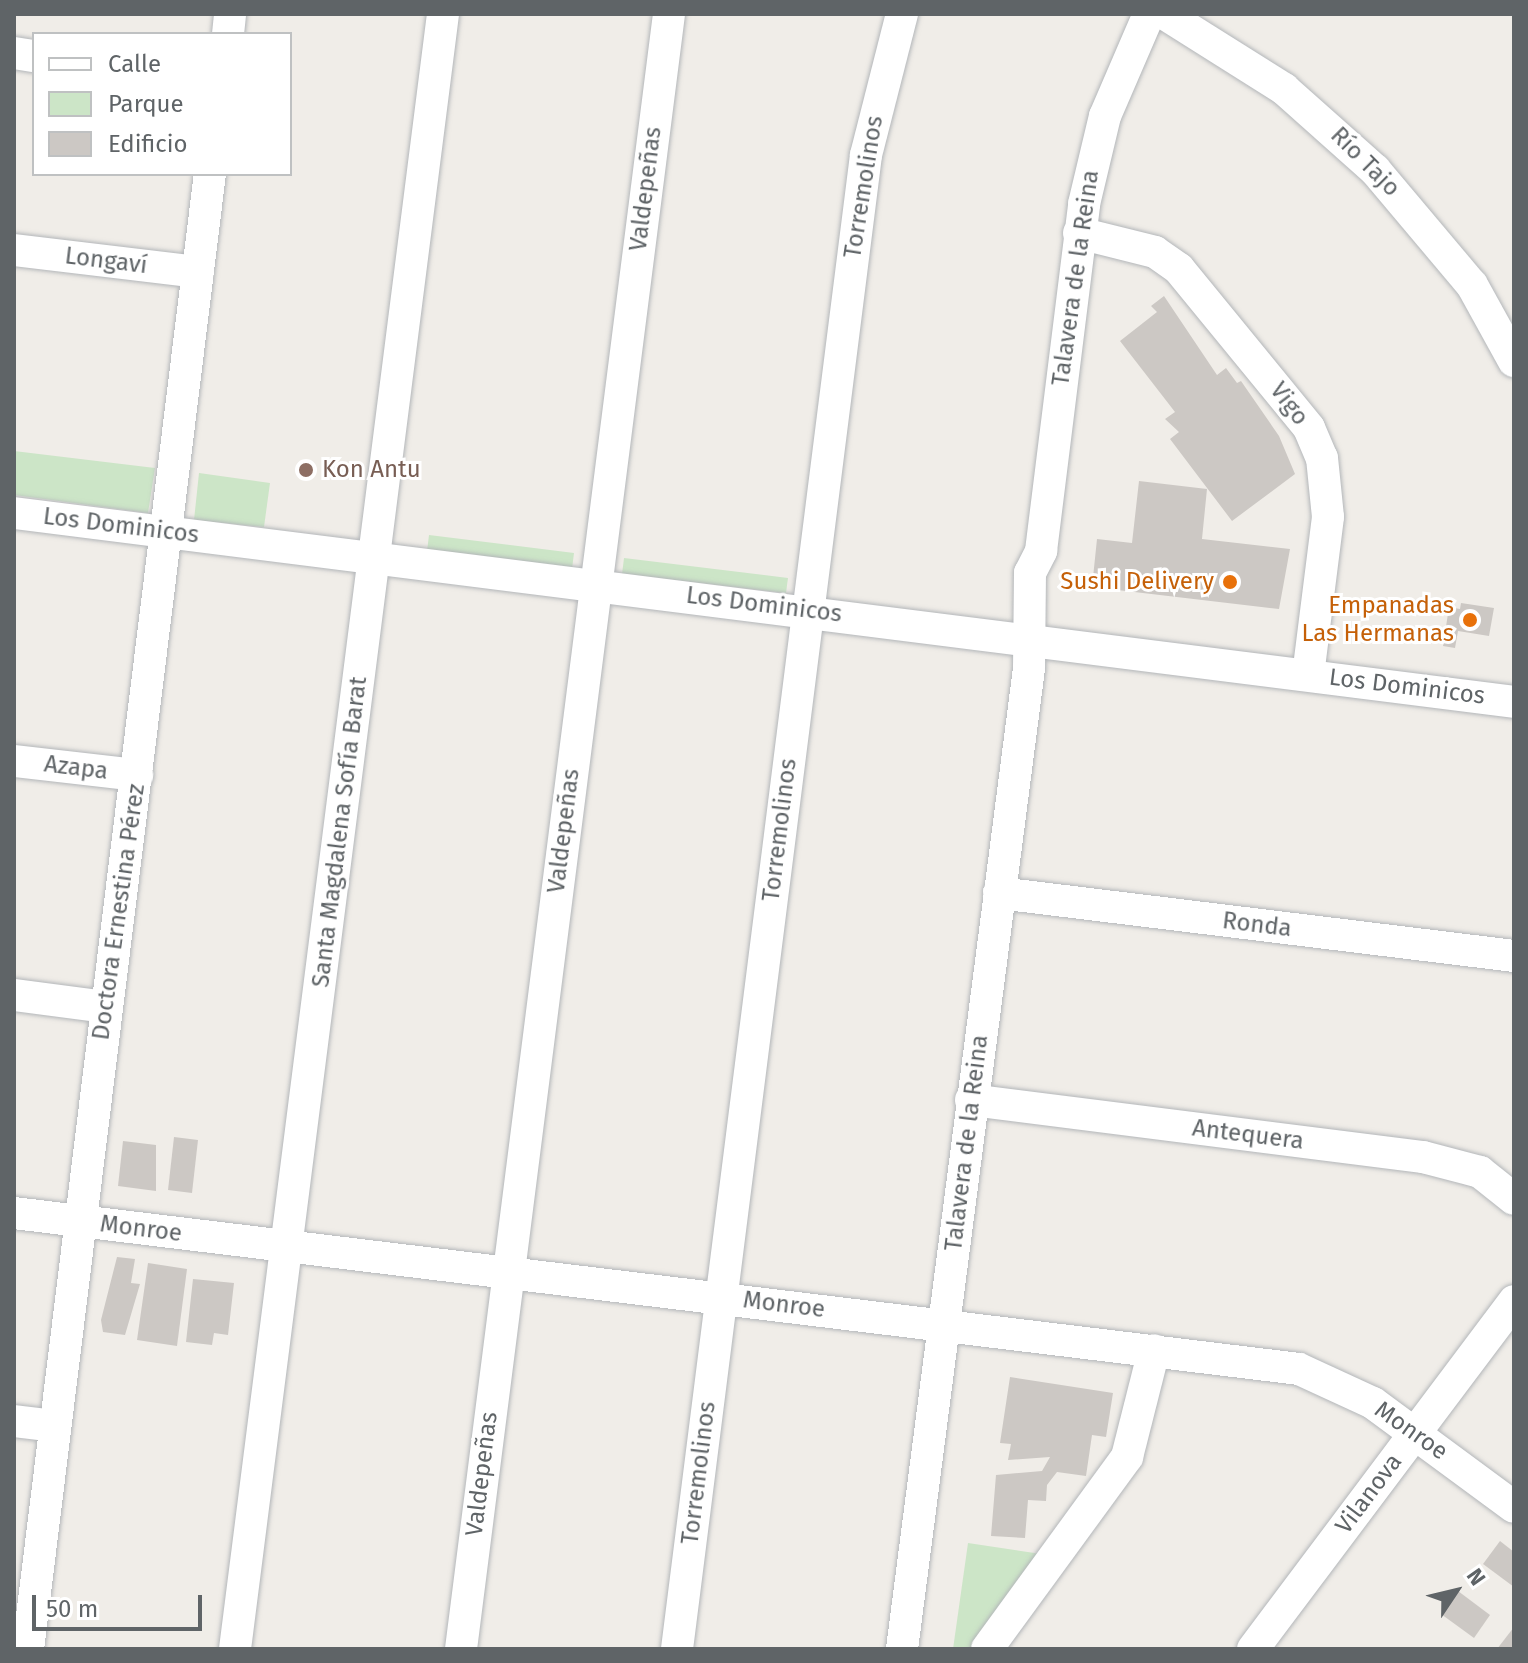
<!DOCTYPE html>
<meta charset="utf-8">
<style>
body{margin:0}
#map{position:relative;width:1528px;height:1663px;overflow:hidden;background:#f0ede8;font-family:"Fira Sans",sans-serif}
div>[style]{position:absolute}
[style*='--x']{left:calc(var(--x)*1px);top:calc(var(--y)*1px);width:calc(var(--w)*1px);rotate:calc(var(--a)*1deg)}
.green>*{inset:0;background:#cce5c7}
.building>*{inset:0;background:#ccc8c4}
.roads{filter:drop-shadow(0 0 2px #b3b6b9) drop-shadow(0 0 2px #b3b6b9)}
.minor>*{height:32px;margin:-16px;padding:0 16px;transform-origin:16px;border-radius:16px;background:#fff}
.dots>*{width:22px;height:22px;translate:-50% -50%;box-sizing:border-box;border:4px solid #fff;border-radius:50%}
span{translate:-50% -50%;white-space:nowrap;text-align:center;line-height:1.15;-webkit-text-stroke:6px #fff;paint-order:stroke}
.street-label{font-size:24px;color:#5f6467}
.education-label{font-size:24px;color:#785e54}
.left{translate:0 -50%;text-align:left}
.food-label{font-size:24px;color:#c56008}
.right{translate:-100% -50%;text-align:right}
.frame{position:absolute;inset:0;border:16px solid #5f6467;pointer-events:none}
.legend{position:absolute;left:32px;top:32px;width:260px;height:144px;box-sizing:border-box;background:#fff;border:2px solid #bfc1c2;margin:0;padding:10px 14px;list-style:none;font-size:24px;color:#5f6467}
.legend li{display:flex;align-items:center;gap:16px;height:40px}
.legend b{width:40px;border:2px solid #bfc1c2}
.north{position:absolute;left:1416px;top:1551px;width:80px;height:80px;-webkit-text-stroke:6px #fff;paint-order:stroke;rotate:55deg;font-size:22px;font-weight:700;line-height:32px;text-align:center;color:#5f6467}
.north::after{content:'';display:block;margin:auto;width:28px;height:36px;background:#5f6467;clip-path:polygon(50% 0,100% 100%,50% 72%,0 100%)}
.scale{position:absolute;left:32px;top:1595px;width:170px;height:36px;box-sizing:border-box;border:4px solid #5f6467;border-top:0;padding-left:10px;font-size:24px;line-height:28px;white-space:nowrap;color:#5f6467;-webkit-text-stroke:6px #fff;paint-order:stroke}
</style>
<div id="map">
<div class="green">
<div style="clip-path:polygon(14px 451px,155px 468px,148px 513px,14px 495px)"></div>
<div style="clip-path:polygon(199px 473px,270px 483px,264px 527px,194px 520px)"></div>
<div style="clip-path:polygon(429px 535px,574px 553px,572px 569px,427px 551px)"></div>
<div style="clip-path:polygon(624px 558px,788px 578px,786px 593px,622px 574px)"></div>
<div style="clip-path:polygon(968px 1543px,1041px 1554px,974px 1649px,953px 1649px)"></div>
</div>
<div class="building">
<div style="clip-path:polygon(1164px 296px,1217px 375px,1226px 368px,1237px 383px,1241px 381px,1279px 436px,1295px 474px,1232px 521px,1170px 439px,1179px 432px,1165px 419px,1175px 412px,1120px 341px,1157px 312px,1151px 306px)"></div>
<div style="clip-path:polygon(1139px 481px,1207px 489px,1202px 539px,1290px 549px,1279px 609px,1092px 587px,1097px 539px,1132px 543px)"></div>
<div style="clip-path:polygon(1461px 603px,1494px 608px,1489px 636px,1458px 631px,1455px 648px,1443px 646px,1449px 607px,1460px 609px)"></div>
<div style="clip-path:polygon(174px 1137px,198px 1140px,192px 1193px,168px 1190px)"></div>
<div style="clip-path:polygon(123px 1141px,156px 1145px,156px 1191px,118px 1186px)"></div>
<div style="clip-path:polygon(117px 1257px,135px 1259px,131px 1283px,140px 1284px,125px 1335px,103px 1332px,101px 1320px)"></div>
<div style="clip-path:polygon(148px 1263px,187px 1269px,177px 1346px,137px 1340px)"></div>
<div style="clip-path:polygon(193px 1279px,234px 1283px,228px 1335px,214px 1333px,212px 1345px,186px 1342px)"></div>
<div style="clip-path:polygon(1010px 1377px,1113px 1393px,1106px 1437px,1092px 1435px,1086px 1476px,1057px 1472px,1047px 1485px,1046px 1501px,1028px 1500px,1025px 1538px,991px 1536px,996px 1475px,1042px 1471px,1050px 1457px,1008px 1460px,1011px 1444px,1000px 1443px)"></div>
<div style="clip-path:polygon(1500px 1541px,1514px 1552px,1514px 1587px,1483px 1564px)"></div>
<div style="clip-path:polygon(1458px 1591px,1490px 1615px,1474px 1638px,1441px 1614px)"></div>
<div style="clip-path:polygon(1514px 1627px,1514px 1649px,1497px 1649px)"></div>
</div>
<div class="roads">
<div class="minor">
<div style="--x:1165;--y:14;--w:141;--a:32.2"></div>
<div style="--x:1284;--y:89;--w:122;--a:41.7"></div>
<div style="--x:1375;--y:170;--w:150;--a:49.9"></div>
<div style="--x:1472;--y:285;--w:87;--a:61.1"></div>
<div style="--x:228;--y:34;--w:20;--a:-84"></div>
<div style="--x:14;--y:53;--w:20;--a:9"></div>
<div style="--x:1079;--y:233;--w:78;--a:14"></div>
<div style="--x:1155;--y:252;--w:29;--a:35"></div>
<div style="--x:1179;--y:269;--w:205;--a:50.7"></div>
<div style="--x:1309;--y:428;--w:33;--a:67"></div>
<div style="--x:1322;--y:458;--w:59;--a:84.2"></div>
<div style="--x:1328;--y:517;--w:159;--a:97.2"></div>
<div style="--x:14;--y:250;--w:185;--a:6.8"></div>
<div style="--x:14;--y:513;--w:1512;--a:7.18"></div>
<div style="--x:14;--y:761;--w:124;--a:6.5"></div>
<div style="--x:999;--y:893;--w:519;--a:6.97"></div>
<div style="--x:14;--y:995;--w:93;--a:7.4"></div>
<div style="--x:971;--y:1100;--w:456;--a:7.2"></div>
<div style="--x:1423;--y:1157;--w:59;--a:14.7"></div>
<div style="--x:1480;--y:1172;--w:43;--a:38.5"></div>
<div style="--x:14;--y:1213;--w:1294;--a:6.92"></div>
<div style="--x:1299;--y:1369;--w:81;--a:24.7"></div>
<div style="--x:1373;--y:1403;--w:175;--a:36.4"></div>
<div style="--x:14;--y:1421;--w:41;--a:7"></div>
<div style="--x:28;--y:1649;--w:1486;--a:-82.97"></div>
<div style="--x:235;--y:1649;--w:1648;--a:-82.75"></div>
<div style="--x:461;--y:1649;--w:1648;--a:-82.75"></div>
<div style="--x:677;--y:1649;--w:1506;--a:-82.79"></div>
<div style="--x:866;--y:155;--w:146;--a:-75.7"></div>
<div style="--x:902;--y:1649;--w:989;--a:-82.62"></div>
<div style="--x:1029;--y:668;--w:95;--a:-89.4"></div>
<div style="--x:1030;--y:573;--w:25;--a:-63"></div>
<div style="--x:1041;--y:551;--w:350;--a:-82.9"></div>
<div style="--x:1084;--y:204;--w:90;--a:-76.6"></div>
<div style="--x:1105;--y:116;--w:111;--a:-66.7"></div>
<div style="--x:987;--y:1649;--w:238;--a:-53.9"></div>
<div style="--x:1127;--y:1457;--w:110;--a:-75.8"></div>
<div style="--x:1253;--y:1649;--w:435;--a:-53.1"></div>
</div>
</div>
<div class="dots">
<div style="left:306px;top:470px;background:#8d6e63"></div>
<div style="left:1230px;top:582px;background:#e8710a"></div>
<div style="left:1470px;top:620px;background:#e8710a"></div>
</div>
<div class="street-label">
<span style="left:1365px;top:162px;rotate:45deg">Río Tajo</span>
<span style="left:864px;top:187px;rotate:-81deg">Torremolinos</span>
<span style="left:646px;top:189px;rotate:-83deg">Valdepeñas</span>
<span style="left:106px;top:261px;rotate:7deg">Longaví</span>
<span style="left:1076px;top:278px;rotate:-82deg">Talavera de la Reina</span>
<span style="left:1289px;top:404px;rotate:53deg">Vigo</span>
<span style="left:121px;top:526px;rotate:7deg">Los Dominicos</span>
<span style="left:764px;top:605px;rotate:7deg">Los Dominicos</span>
<span style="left:1407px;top:687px;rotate:7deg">Los Dominicos</span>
<span style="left:76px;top:768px;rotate:7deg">Azapa</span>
<span style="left:780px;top:830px;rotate:-83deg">Torremolinos</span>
<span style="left:564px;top:831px;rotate:-83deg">Valdepeñas</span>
<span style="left:340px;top:832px;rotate:-83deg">Santa Magdalena Sofía Barat</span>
<span style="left:119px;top:912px;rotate:-82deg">Doctora Ernestina Pérez</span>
<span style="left:1257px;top:925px;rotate:7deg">Ronda</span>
<span style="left:1248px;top:1135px;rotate:7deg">Antequera</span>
<span style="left:967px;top:1143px;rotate:-83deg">Talavera de la Reina</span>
<span style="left:141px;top:1229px;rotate:7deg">Monroe</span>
<span style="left:784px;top:1305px;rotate:7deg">Monroe</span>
<span style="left:1411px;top:1431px;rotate:35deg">Monroe</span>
<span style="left:699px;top:1473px;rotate:-83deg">Torremolinos</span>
<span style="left:482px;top:1474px;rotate:-83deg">Valdepeñas</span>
<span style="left:1369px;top:1494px;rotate:-53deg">Vilanova</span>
</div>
<div class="education-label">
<span class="left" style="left:322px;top:470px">Kon Antu</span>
</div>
<div class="food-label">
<span class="right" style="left:1214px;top:582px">Sushi Delivery</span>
<span class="right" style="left:1454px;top:620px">Empanadas<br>Las Hermanas</span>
</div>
<div class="frame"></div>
<ul class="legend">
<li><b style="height:10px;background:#fff"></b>Calle</li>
<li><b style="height:22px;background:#cce5c7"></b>Parque</li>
<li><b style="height:22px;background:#ccc8c4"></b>Edificio</li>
</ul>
<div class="north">N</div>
<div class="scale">50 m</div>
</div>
